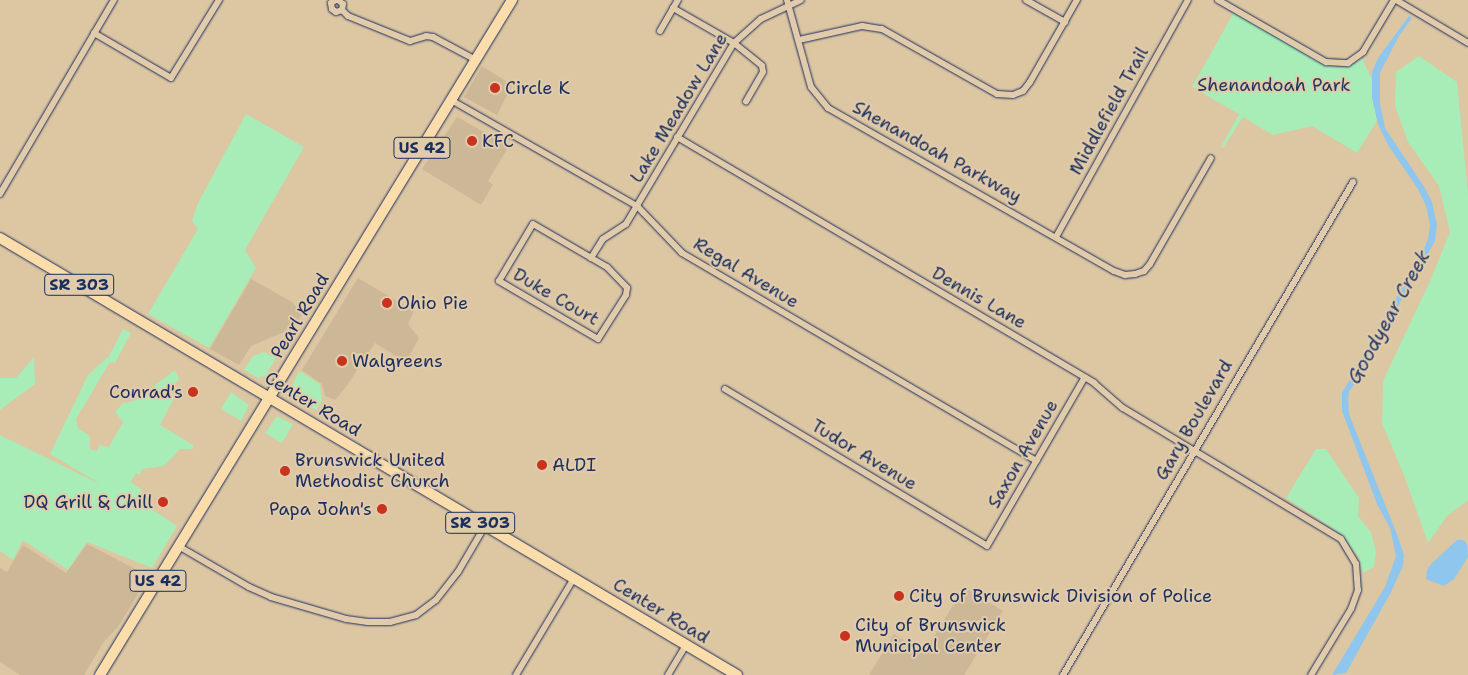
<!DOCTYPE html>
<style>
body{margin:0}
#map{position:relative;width:1468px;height:675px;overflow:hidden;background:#ddc6a2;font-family:"Shantell Sans",sans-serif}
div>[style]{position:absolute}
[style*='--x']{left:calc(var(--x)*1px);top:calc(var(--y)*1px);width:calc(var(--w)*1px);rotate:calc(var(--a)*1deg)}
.built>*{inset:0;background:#ccb896}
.green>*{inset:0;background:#a8ecb7}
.water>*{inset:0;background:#8fc6ed}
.roads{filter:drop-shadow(0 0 1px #1b2f5e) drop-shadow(0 0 1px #1b2f5e)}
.minor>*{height:6px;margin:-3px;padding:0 3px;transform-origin:3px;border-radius:3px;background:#e1cbaa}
.primary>*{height:10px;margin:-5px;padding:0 5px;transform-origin:5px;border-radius:5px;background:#fbddab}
.dots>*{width:14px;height:14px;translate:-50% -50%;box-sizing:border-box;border:2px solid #e1cbaa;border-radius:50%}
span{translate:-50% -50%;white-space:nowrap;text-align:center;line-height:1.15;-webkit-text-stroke:4px #e1cbaa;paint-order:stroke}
.shield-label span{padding:1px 4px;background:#e1cbaa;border:1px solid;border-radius:4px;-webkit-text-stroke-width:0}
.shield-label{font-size:16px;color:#1b2f5e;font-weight:700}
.park-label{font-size:18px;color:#223862}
.poi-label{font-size:18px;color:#1b2f5e}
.left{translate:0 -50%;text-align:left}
.right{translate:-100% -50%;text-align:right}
.street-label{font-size:18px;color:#1b2f5e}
.water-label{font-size:19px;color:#273e6c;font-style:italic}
</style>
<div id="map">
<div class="built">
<div style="clip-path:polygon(482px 66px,512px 85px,497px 115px,464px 97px)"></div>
<div style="clip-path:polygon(457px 117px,509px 146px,488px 181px,493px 185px,481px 205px,422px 169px)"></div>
<div style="clip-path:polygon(358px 278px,414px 311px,408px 324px,419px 338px,406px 362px,375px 343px,346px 387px,335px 400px,325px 396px,322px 384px,302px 370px)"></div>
<div style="clip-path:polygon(251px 279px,292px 302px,302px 314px,297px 323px,294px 321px,284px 332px,251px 346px,239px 365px,210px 349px)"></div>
<div style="clip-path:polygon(87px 544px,149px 576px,118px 627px,103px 643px,84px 675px,20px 675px,0 662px,0 568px,7px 572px,23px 545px,66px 573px)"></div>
<div style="clip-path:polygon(964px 587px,1003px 611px,964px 675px,869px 675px,894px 634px,924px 653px)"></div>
</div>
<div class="green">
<div style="clip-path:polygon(1234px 12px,1328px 65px,1341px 68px,1356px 63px,1362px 58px,1373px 82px,1380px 116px,1357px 153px,1312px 126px,1273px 135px,1243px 117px,1223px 148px,1221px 147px,1239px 114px,1192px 87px)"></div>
<div style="clip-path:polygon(1419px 56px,1457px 82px,1468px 194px,1468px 500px,1447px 516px,1428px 543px,1405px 478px,1382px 423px,1383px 381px,1431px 279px,1450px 232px,1439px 186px,1408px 142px,1395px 106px,1396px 72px)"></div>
<div style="clip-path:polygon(246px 114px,304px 147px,245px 250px,256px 268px,209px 348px,148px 314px,198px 229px,192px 221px,198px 203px)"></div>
<div style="clip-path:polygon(123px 329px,131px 333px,115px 363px,110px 362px,76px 419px,78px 428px,90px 436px,90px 449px,97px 451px,99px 445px,109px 447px,123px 422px,115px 412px,123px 403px,134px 401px,175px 370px,179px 379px,169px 391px,175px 397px,160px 425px,193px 445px,193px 449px,180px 449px,164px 466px,142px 469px,140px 475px,136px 473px,131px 482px,142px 490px,141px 497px,147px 506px,177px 526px,152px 568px,87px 542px,68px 570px,23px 540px,13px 560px,0 551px,0 435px,102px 485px,50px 454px,88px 375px,109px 356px)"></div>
<div style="clip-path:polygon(264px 352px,276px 358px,265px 376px,258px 378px,244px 370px,253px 356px)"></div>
<div style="clip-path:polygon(34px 357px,35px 384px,0 410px,0 378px,16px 378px)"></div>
<div style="clip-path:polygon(299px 371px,320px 384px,322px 401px,316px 410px,293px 398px,289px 392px)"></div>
<div style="clip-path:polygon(231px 392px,249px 405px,241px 421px,221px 409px)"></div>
<div style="clip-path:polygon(277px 416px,293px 424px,282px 443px,265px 433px)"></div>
<div style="clip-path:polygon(1316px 449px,1326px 449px,1359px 498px,1358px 516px,1371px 532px,1376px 552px,1374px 567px,1363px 573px,1358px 556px,1340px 533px,1286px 498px)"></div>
</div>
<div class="water">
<div style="clip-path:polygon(1409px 16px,1412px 18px,1399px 36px,1380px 73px,1380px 103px,1385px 128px,1425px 188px,1432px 202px,1437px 225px,1435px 241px,1380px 338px,1372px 347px,1361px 376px,1349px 391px,1348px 398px,1349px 414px,1398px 537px,1404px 555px,1403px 566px,1391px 592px,1346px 673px,1332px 675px,1385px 587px,1396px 556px,1390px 528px,1377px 504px,1342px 411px,1342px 393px,1424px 249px,1428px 239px,1430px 225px,1426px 206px,1418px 189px,1388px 145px,1378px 124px,1372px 98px,1372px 72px,1378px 58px)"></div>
<div style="clip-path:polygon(1457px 540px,1463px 540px,1467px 544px,1468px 557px,1454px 579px,1444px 586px,1426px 579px,1427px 570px,1431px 564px)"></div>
</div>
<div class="roads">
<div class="minor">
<div style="--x:336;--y:0;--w:6;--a:149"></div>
<div style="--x:331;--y:3;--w:6;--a:81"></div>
<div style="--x:332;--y:9;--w:5;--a:37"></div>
<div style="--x:336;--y:12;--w:6;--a:-18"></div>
<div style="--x:338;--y:0;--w:6;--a:39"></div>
<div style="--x:343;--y:4;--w:6;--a:99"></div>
<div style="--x:342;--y:10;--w:8;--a:45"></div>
<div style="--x:348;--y:16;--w:67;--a:22"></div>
<div style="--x:410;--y:41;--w:17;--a:-17"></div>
<div style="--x:426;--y:36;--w:7;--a:8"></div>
<div style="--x:433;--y:37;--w:49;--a:28.1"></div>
<div style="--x:787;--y:0;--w:90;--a:74.6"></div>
<div style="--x:811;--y:87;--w:27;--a:51"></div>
<div style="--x:828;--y:108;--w:329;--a:29.7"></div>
<div style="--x:1114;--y:271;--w:12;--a:20"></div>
<div style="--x:1125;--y:275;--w:10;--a:-6"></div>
<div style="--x:1135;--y:274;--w:9;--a:-18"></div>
<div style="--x:1144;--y:271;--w:9;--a:-49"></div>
<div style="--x:1150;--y:264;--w:122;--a:-60.1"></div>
<div style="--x:1026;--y:0;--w:45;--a:29.4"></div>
<div style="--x:1218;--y:0;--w:125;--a:29.9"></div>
<div style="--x:1326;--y:62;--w:22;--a:3"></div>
<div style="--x:1348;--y:63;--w:19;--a:-36"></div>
<div style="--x:1363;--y:52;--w:61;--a:-59.2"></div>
<div style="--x:1396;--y:0;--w:84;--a:30.8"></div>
<div style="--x:673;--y:8;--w:70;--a:29.8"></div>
<div style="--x:734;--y:43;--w:36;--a:39"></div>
<div style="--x:762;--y:66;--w:6;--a:81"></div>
<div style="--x:763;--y:72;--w:34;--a:120"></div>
<div style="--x:660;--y:31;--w:36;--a:-60"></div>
<div style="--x:94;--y:33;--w:89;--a:30.3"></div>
<div style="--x:171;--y:78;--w:92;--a:-58.4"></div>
<div style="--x:799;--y:40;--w:65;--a:-12.5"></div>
<div style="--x:862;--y:26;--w:20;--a:9"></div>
<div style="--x:882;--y:29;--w:132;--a:29.5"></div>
<div style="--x:997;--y:94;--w:16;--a:4"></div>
<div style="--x:1013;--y:95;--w:11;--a:-22"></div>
<div style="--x:1023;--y:91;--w:11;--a:-52"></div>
<div style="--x:1030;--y:82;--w:95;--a:-60.2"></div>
<div style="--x:451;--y:100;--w:214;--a:29.7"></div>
<div style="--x:637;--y:206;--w:65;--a:46.2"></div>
<div style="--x:682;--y:253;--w:411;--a:30.4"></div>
<div style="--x:677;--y:137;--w:484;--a:30.5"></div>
<div style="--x:1094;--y:383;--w:38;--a:41"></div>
<div style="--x:1123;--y:408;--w:254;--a:31"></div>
<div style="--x:1341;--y:539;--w:29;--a:59"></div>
<div style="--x:1356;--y:564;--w:26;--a:86"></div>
<div style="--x:1358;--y:590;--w:20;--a:110"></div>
<div style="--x:1351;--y:609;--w:77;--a:121.2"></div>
<div style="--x:0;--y:194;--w:225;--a:-59.6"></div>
<div style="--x:533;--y:224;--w:86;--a:30.2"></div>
<div style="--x:607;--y:267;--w:29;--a:46"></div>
<div style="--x:627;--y:288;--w:7;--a:98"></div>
<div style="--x:626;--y:295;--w:52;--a:122.5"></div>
<div style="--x:598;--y:339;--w:115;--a:-149.6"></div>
<div style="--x:499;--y:281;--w:66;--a:-59.2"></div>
<div style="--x:1056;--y:237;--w:271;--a:-60.9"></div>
<div style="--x:591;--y:258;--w:22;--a:-58"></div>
<div style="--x:603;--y:239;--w:27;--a:-33"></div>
<div style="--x:626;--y:224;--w:211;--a:-59.2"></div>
<div style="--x:734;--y:43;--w:36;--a:-42"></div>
<div style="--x:761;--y:19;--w:44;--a:-25.4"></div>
<div style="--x:725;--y:389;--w:305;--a:30.9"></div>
<div style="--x:987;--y:546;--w:195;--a:-59.9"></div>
<div style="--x:180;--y:547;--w:80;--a:30.1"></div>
<div style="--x:249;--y:587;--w:24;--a:24"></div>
<div style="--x:271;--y:597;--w:78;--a:16.3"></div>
<div style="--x:346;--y:619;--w:22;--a:8"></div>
<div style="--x:368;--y:622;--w:22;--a:0"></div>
<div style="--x:390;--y:622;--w:27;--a:-15"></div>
<div style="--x:416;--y:615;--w:25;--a:-37"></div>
<div style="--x:436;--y:600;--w:36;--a:-52"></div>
<div style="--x:458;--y:572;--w:53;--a:-59.6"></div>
<div style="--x:516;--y:675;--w:113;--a:-59.1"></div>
<div style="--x:668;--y:675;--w:35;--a:-59"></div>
<div style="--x:1063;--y:675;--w:572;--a:-59.53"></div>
</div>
<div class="primary">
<div style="--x:0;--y:238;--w:857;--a:30.67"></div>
<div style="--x:100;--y:675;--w:791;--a:-58.6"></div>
</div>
</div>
<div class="dots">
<div style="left:495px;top:88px;background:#c8321e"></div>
<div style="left:472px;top:141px;background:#c8321e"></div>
<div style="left:387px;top:303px;background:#c8321e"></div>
<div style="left:342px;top:361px;background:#c8321e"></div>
<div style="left:193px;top:392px;background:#c8321e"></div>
<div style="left:542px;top:465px;background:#c8321e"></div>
<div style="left:285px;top:471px;background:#c8321e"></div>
<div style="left:163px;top:502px;background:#c8321e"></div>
<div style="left:382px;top:509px;background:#c8321e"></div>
<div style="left:899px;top:596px;background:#c8321e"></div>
<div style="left:845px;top:636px;background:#c8321e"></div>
</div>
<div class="shield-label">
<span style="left:422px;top:148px">US 42</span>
<span style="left:79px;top:285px">SR 303</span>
<span style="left:480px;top:523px">SR 303</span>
<span style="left:158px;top:581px">US 42</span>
</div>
<div class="park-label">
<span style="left:1274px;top:85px">Shenandoah Park</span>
</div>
<div class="poi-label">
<span class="left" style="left:505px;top:88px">Circle K</span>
<span class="left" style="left:482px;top:141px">KFC</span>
<span class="left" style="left:397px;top:303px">Ohio Pie</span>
<span class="left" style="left:352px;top:361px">Walgreens</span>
<span class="right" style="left:183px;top:392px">Conrad's</span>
<span class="left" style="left:295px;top:471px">Brunswick United<br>Methodist Church</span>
<span class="left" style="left:552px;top:465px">ALDI</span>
<span class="right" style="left:153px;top:502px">DQ Grill &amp; Chill</span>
<span class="right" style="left:372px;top:509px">Papa John's</span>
<span class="left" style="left:909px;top:596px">City of Brunswick Division of Police</span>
<span class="left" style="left:855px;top:636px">City of Brunswick<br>Municipal Center</span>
</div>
<div class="street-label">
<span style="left:679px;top:108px;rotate:-59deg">Lake Meadow Lane</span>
<span style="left:1109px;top:111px;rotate:-61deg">Middlefield Trail</span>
<span style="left:937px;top:152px;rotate:29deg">Shenandoah Parkway</span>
<span style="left:746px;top:273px;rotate:31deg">Regal Avenue</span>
<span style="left:556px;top:297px;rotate:30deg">Duke Court</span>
<span style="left:979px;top:298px;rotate:30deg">Dennis Lane</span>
<span style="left:300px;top:316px;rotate:-59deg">Pearl Road</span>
<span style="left:313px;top:404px;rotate:31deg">Center Road</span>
<span style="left:1194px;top:420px;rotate:-60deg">Gary Boulevard</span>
<span style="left:1023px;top:454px;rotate:-60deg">Saxon Avenue</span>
<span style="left:864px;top:455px;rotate:31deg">Tudor Avenue</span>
<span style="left:661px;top:611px;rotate:31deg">Center Road</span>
</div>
<div class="water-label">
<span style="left:1389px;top:317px;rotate:-61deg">Goodyear Creek</span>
</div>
</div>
